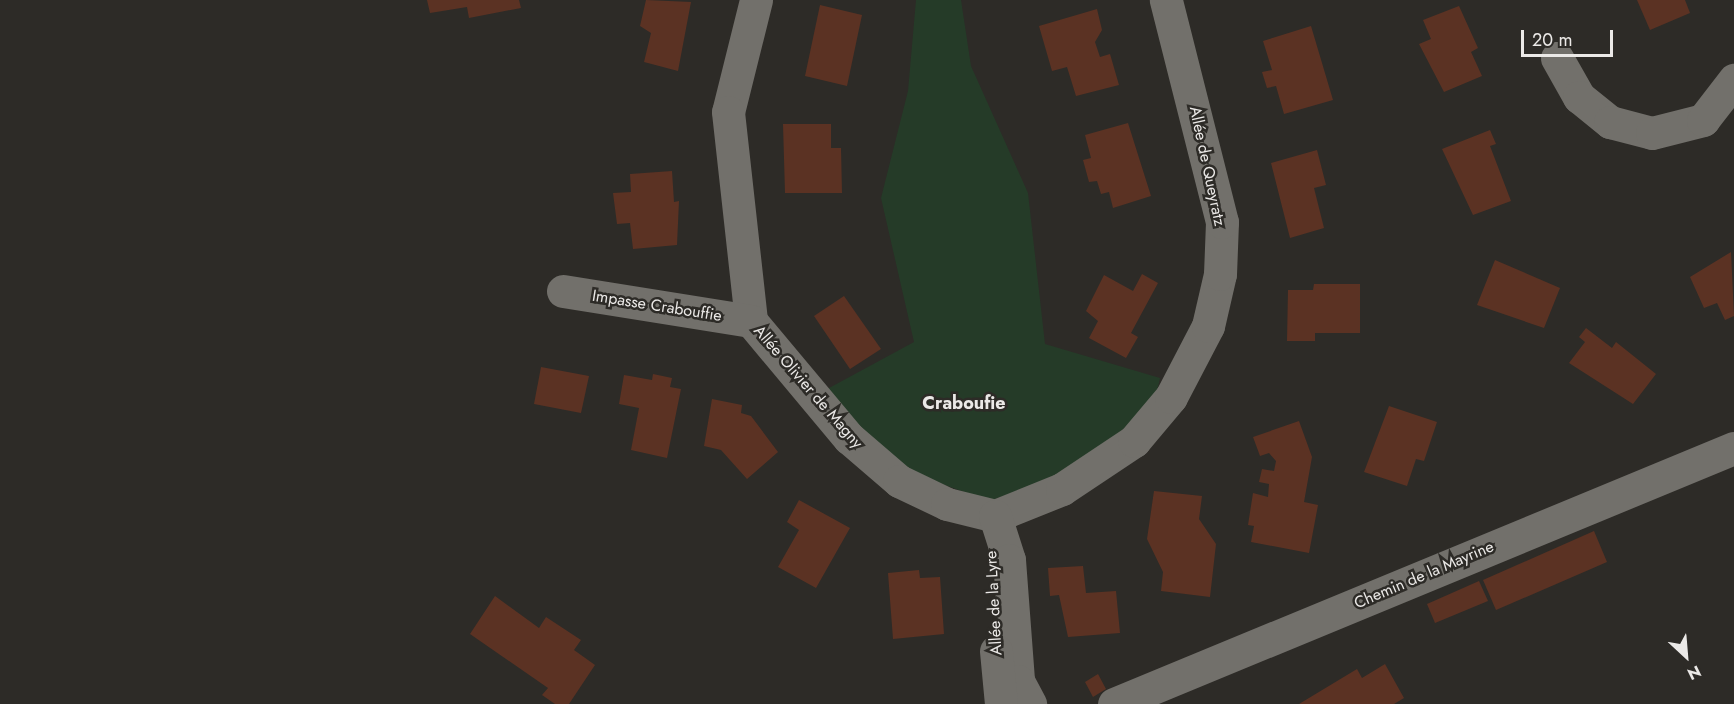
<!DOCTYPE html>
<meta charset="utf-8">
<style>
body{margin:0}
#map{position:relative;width:1734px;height:704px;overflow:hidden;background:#2d2b27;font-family:Jost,sans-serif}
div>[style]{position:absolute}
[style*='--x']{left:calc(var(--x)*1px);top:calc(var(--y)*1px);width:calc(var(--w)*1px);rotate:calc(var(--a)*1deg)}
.green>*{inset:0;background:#253b28}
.building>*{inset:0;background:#5b3223}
.street>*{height:33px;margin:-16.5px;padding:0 16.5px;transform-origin:16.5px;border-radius:16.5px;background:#72706b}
span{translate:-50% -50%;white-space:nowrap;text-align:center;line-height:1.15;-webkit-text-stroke:5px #2d2b27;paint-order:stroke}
.street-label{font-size:16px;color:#ebe9e7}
.neighbourhood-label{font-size:18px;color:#ebe9e7;font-weight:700}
.north{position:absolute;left:1656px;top:626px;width:60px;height:60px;-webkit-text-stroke:4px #2d2b27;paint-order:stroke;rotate:154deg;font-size:16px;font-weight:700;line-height:24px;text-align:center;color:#ebe9e7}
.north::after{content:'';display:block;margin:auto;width:21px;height:27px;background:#ebe9e7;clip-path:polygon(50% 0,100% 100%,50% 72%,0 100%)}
.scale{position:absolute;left:1521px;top:30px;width:92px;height:27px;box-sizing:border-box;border:3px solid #ebe9e7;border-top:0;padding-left:8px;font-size:18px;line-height:21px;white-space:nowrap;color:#ebe9e7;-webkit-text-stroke:4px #2d2b27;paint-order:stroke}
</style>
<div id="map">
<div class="green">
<div style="clip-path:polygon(916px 0,961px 0,971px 66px,1028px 193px,1045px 344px,1160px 378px,1154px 405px,1068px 473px,989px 501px,909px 472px,818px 394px,914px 342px,881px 198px,908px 91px)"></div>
</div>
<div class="building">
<div style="clip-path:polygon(427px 0,519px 0,521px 8px,469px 18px,467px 7px,430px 13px)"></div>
<div style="clip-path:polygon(646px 0,691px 2px,678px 71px,644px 62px,651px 33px,640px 26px)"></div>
<div style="clip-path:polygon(1637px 0,1685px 0,1690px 13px,1650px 30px)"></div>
<div style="clip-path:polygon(820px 5px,862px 15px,847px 86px,805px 76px)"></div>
<div style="clip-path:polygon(1459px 6px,1478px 48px,1471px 52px,1482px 76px,1444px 92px,1419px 44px,1431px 39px,1423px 20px)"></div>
<div style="clip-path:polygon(1097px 9px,1102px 30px,1095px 42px,1100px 57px,1110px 54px,1119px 85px,1076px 96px,1067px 67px,1052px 71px,1039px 26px)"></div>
<div style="clip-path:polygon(1311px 26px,1333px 100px,1284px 114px,1276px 86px,1267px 88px,1262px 72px,1272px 70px,1263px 41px)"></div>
<div style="clip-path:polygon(1128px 123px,1151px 196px,1113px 208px,1109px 192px,1101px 194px,1097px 181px,1089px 182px,1083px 160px,1091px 158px,1085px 135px)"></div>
<div style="clip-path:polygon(783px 124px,831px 124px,831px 148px,841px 148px,842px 193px,785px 193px)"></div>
<div style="clip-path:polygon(1490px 130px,1496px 144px,1490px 146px,1511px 201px,1473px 215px,1442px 149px)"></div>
<div style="clip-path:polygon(1317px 150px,1326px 185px,1314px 188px,1324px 228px,1290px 238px,1271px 163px)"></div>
<div style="clip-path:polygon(672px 171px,674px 202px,679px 201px,677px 245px,633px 249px,630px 223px,617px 224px,613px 193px,631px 192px,630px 174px)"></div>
<div style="clip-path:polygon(1731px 252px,1734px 316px,1725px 320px,1717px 303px,1704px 308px,1690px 277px)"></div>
<div style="clip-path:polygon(1495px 260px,1560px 288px,1544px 328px,1477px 305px)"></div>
<div style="clip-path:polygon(1142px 274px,1158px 283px,1131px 333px,1138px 337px,1126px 358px,1089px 338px,1098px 321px,1086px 311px,1104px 275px,1133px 291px)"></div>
<div style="clip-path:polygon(1314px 284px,1360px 284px,1360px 333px,1315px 333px,1315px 341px,1287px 341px,1288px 290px,1313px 290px)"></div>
<div style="clip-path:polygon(844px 296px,881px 349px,850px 369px,814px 316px)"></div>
<div style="clip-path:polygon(1586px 328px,1612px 348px,1616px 342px,1656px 374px,1633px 404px,1569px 363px,1585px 342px,1579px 337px)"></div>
<div style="clip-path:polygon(541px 367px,589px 376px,581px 413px,534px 404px)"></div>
<div style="clip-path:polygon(653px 374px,672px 378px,670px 387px,681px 389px,667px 458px,631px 450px,639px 408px,619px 404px,624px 375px,652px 380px)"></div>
<div style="clip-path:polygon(712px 399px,742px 405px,741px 413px,751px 416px,778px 452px,747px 479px,721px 450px,704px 446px)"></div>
<div style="clip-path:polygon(1389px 406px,1437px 422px,1424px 461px,1416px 459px,1407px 486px,1364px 472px)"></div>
<div style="clip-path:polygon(1299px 421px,1312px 457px,1304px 502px,1318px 505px,1309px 553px,1251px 542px,1254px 526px,1248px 525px,1253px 493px,1268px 497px,1269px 484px,1259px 482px,1262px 469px,1274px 471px,1276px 461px,1269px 453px,1260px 456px,1253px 437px)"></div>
<div style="clip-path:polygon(1154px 491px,1202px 496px,1199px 519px,1216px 544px,1210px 597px,1161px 591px,1163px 572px,1147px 539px)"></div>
<div style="clip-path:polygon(799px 500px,850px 528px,816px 588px,778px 567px,799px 530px,787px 522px)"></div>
<div style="clip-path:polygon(1594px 531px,1607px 562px,1496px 610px,1483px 580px)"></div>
<div style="clip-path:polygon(1083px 566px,1086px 593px,1116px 591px,1120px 633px,1068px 637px,1059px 595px,1050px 596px,1048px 568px)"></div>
<div style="clip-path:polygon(919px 570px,920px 578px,940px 577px,944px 634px,893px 639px,888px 573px)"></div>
<div style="clip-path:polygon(1479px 581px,1488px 601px,1435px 623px,1427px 604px)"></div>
<div style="clip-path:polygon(495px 596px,539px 628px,546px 617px,581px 640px,574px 650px,595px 665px,569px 704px,555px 704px,542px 695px,548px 688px,470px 634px)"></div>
<div style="clip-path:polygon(1385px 664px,1404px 698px,1394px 704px,1299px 704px,1357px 669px,1362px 678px)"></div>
<div style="clip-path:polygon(1098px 674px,1106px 689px,1093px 697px,1085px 682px)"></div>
</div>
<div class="street">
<div style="--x:756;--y:0;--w:115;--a:104"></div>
<div style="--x:728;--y:112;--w:210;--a:83.7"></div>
<div style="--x:751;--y:321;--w:153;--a:50.1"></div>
<div style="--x:849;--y:438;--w:66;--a:40.7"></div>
<div style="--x:899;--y:481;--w:53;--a:25.6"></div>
<div style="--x:947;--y:504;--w:49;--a:14"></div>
<div style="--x:1557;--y:58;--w:45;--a:60.6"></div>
<div style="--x:1579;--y:97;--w:40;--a:39"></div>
<div style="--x:1610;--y:122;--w:43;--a:14.7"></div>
<div style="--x:1652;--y:133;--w:53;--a:-14.3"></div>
<div style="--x:1703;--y:120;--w:51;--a:-52.2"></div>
<div style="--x:563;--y:291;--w:190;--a:9.1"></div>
<div style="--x:995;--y:516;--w:72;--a:-21.9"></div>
<div style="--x:1062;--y:489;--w:87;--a:-33.7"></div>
<div style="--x:1134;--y:441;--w:57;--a:-49.9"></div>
<div style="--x:1171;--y:397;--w:80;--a:-62.5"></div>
<div style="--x:1208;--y:326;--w:53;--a:-77"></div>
<div style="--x:1220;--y:274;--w:52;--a:-87.8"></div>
<div style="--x:1222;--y:222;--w:229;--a:-104.2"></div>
<div style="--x:995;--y:516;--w:46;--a:72.3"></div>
<div style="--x:1009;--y:560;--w:121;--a:85.7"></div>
<div style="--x:1018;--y:681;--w:26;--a:62"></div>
<div style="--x:996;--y:651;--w:53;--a:84.6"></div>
<div style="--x:1114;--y:704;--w:671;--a:-22.44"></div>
</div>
<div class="street-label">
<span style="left:1207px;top:166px;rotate:78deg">Allée de Queyratz</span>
<span style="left:657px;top:306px;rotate:9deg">Impasse Crabouffie</span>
<span style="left:808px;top:387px;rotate:49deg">Allée Olivier de Magny</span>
<span style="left:1424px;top:575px;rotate:-23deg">Chemin de la Mayrine</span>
<span style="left:994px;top:603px;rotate:-93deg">Allée de la Lyre</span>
</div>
<div class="neighbourhood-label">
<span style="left:964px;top:403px">Craboufie</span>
</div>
<div class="north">N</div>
<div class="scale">20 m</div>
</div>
